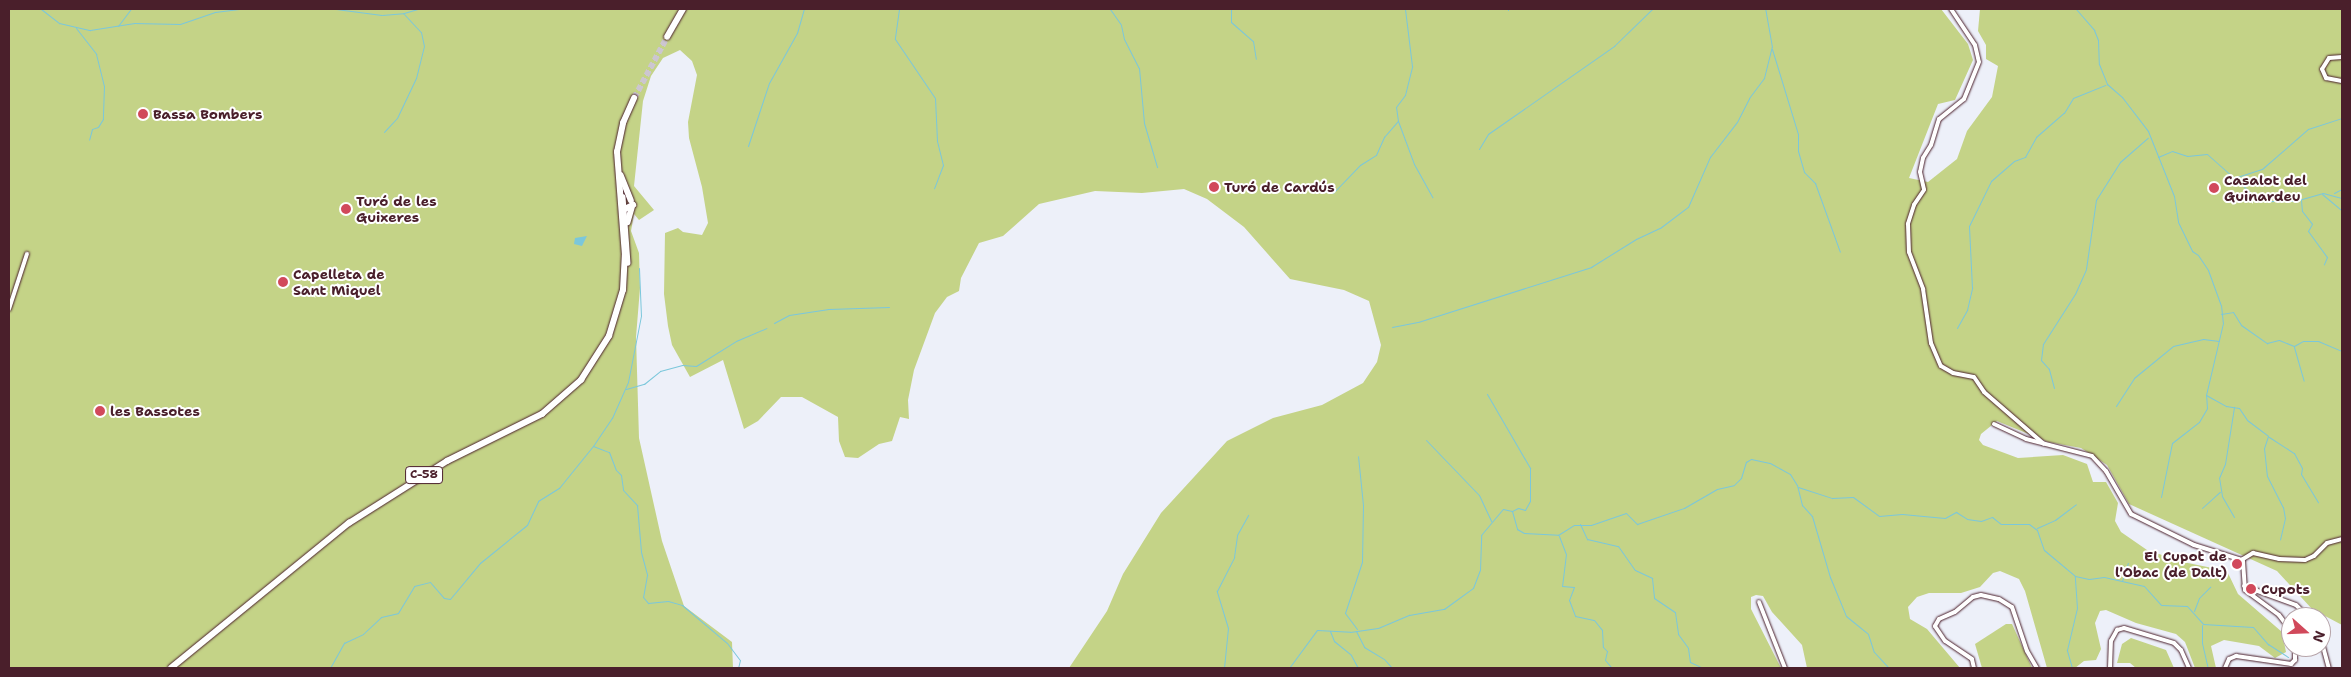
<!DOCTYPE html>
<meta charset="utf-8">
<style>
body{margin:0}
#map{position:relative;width:2351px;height:677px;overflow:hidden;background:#edf0f9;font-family:"Shantell Sans",sans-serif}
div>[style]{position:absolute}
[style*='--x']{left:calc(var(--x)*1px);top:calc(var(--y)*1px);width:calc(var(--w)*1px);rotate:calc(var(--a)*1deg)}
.green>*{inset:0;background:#c4d387}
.water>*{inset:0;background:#7bc7db}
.stream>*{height:1px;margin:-0.5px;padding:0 0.5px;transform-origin:0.5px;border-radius:0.5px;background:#7bc7db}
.primary-tunnel>*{height:5.5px;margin-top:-2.75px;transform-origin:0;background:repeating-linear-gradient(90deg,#ccc6d0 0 5.5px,transparent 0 8.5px)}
.roads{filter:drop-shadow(0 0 1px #4a1f2b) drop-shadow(0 0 1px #4a1f2b)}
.street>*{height:4px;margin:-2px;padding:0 2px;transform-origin:2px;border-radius:2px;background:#fff}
.primary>*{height:5.5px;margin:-2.75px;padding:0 2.75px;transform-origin:2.75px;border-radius:2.75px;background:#fff}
.dots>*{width:14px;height:14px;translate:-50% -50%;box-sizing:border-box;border:2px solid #fff;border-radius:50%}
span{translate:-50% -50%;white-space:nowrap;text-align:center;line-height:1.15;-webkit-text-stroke:4px #fff;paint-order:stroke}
.shield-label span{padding:1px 4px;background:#fff;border:1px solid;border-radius:4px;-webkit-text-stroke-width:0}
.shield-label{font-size:12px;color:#4a1f2b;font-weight:700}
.poi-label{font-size:14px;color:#4a1f2b;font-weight:700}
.left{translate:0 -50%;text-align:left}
.right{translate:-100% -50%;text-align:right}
.frame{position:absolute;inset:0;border:10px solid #4a1f2b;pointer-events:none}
.north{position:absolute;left:2281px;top:607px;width:50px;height:50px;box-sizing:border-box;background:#fff;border:1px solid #b7a5aa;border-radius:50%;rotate:110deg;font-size:14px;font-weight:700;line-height:20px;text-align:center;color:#4a1f2b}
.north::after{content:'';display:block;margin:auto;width:18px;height:22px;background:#d1495b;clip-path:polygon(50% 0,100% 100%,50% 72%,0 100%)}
</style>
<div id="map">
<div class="green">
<div style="clip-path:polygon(9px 9px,1941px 9px,1968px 44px,1973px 60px,1955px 100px,1938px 104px,1909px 178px,1928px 182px,1957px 159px,1967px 131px,1992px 97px,1998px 66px,1986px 59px,1986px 45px,1978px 31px,1980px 9px,2342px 9px,2342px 625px,2312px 609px,2277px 571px,2129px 504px,2107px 465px,2081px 448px,2048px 442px,1997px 421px,1981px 434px,1979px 440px,1983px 445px,2018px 458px,2063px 455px,2087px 464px,2093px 482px,2106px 482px,2118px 503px,2115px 521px,2121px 532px,2147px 550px,2183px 562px,2227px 571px,2238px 594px,2282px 632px,2286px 652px,2275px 658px,2259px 646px,2224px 640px,2211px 646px,2216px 668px,2195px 668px,2185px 642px,2176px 634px,2136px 623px,2106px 610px,2100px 611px,2095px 623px,2101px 649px,2096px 660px,2084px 661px,2075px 668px,2047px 668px,2025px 591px,2019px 579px,2000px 571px,1993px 573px,1980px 587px,1961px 593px,1929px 593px,1917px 597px,1908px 607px,1910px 619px,1927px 629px,1960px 668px,1807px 668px,1802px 645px,1772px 612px,1763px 596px,1756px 595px,1751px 597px,1751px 609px,1781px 668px,1069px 668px,1107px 611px,1123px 574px,1161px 513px,1227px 441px,1273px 418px,1322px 405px,1363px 383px,1377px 362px,1381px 345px,1369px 301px,1344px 290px,1290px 279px,1244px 227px,1207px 199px,1184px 189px,1142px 193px,1095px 191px,1039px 204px,1003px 236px,979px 243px,961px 278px,959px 291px,947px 297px,935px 313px,914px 370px,908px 400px,909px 419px,900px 417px,892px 441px,879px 444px,858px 458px,845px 457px,839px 441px,838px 417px,802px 397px,781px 397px,758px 421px,744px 429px,723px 360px,690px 377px,672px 345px,668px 326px,664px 294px,665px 233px,678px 228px,683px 232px,702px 235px,708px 223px,702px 187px,689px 138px,688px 122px,697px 75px,692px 61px,680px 50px,663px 58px,651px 76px,643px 101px,634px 186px,654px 210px,639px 220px,634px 214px,631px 231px,639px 253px,640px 288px,636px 337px,639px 438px,662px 541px,684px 606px,732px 642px,733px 668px,9px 668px)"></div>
<div style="clip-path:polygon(2006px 624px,2012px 624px,2032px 668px,1982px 668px,1975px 644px)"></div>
<div style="clip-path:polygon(2131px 638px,2166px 650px,2174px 668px,2136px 668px,2130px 663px,2117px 663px,2122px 644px)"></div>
</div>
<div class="water">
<div style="clip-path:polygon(587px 236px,582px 246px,574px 244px,575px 238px)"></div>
</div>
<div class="stream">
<div style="--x:41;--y:9;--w:23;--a:38"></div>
<div style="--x:59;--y:23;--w:32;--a:13"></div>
<div style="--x:90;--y:30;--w:45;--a:-9"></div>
<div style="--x:134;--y:23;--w:46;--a:1.2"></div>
<div style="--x:180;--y:24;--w:37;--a:-19"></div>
<div style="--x:215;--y:12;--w:26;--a:-7"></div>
<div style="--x:336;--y:9;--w:46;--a:7.4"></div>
<div style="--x:382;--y:15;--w:21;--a:-5"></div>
<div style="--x:403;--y:13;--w:26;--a:47"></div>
<div style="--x:421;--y:32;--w:14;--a:78"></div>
<div style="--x:424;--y:46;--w:33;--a:104"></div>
<div style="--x:416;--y:78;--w:44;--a:115.4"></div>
<div style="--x:397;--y:118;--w:19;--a:133"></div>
<div style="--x:899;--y:9;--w:30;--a:98"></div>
<div style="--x:895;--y:39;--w:71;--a:55.9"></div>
<div style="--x:935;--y:98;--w:43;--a:87.3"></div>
<div style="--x:937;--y:141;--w:25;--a:76"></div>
<div style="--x:943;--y:165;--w:25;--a:111"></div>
<div style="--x:1110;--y:9;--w:19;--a:55"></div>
<div style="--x:1121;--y:25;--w:14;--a:78"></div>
<div style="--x:1124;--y:39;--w:33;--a:63"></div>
<div style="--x:1139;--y:68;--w:55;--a:84.8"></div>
<div style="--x:1144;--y:123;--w:46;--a:73.5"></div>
<div style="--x:1231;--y:9;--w:13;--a:90"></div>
<div style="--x:1231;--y:22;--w:29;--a:41"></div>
<div style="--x:1253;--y:41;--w:18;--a:81"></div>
<div style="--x:2076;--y:9;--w:28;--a:49"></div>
<div style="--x:2094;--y:30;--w:11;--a:68"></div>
<div style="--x:2098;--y:40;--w:24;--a:88"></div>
<div style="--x:2099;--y:64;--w:22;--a:68"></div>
<div style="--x:2107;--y:84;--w:20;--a:41"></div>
<div style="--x:2122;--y:97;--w:43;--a:52.6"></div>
<div style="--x:2148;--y:131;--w:70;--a:68.2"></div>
<div style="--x:2174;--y:196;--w:26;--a:81"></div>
<div style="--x:2178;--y:222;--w:32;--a:64"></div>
<div style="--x:2192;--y:251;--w:7;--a:34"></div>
<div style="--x:2198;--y:255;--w:18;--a:56"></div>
<div style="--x:2208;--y:270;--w:37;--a:70"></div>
<div style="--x:2221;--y:305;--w:18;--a:84"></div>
<div style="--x:2223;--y:323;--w:74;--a:103.3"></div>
<div style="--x:2206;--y:395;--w:23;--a:29"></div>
<div style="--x:2226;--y:406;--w:13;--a:9"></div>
<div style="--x:2239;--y:408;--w:14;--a:56"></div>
<div style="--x:2247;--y:420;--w:26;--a:37"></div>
<div style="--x:2268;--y:436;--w:13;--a:108"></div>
<div style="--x:2264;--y:448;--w:28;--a:84"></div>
<div style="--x:2267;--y:476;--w:35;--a:63"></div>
<div style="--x:2283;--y:507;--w:11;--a:80"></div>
<div style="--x:2285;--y:518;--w:22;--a:103"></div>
<div style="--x:1508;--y:10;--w:1;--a:-90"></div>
<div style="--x:404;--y:13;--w:14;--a:-17"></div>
<div style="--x:118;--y:26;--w:21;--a:-53"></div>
<div style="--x:76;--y:28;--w:33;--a:52"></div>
<div style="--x:96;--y:54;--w:33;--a:76"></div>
<div style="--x:104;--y:86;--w:33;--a:92"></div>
<div style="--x:103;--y:119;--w:9;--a:122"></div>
<div style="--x:98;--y:127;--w:6;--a:162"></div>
<div style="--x:92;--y:129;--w:11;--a:105"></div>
<div style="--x:1772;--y:49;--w:89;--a:73"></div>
<div style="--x:1798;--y:134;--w:17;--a:90"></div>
<div style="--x:1798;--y:151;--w:22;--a:74"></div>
<div style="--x:1804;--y:172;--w:16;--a:45"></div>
<div style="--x:1815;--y:183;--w:73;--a:70.1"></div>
<div style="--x:1398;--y:121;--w:46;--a:69.6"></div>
<div style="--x:1414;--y:164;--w:38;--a:61"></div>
<div style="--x:748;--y:146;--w:66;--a:-71.6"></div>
<div style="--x:769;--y:83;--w:57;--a:-60.8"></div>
<div style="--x:797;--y:33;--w:25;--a:-74"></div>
<div style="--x:1479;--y:149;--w:17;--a:-59"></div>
<div style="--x:1488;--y:134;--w:154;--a:-34.9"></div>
<div style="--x:1614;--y:46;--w:53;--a:-44.2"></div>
<div style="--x:2158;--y:157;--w:15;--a:-23"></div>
<div style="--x:2172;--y:151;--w:16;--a:18"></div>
<div style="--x:2187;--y:156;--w:20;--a:-6"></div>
<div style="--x:2207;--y:154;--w:59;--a:41.6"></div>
<div style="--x:2251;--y:193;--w:22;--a:22"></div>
<div style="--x:2271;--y:201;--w:24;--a:0"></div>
<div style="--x:2295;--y:201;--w:29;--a:-16"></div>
<div style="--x:2323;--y:193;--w:20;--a:15"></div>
<div style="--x:2237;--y:177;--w:26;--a:-18"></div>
<div style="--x:2262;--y:169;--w:61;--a:-41"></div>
<div style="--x:2308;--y:129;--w:36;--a:-18"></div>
<div style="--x:1333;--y:193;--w:39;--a:-46"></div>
<div style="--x:1360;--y:165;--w:19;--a:-32"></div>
<div style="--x:1376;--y:155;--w:20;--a:-66"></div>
<div style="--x:1384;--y:137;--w:21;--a:-49"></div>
<div style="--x:1398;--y:121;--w:14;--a:-98"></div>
<div style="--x:1396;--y:107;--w:15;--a:-53"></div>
<div style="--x:1405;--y:95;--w:30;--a:-76"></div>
<div style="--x:1412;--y:66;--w:57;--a:-97"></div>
<div style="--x:2334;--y:193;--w:9;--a:-27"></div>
<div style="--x:2322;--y:194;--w:26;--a:40"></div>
<div style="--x:2301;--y:200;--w:11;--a:85"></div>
<div style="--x:2302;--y:211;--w:16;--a:52"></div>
<div style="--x:2312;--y:224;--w:8;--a:120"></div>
<div style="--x:2308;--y:231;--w:32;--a:54"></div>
<div style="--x:2327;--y:257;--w:8;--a:113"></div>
<div style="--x:2221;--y:314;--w:12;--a:-9"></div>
<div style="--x:2233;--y:312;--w:15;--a:58"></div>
<div style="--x:2241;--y:325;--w:32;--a:35"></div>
<div style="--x:2267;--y:343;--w:12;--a:-14"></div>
<div style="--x:2279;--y:340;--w:16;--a:22"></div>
<div style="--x:2294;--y:346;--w:10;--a:-29"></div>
<div style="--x:2303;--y:341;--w:15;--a:0"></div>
<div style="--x:2318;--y:341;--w:26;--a:23"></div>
<div style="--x:774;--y:323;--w:17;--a:-28"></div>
<div style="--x:789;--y:315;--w:40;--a:-8.5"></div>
<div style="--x:829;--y:309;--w:60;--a:-1.9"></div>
<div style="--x:1392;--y:327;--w:26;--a:-11"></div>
<div style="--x:1418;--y:322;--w:182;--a:-17.6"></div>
<div style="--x:1591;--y:267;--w:53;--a:-31.9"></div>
<div style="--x:1636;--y:239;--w:26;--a:-25"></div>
<div style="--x:1660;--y:228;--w:35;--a:-37"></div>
<div style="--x:1688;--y:207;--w:55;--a:-66.3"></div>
<div style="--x:1710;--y:157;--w:44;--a:-52.4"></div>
<div style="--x:1737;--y:122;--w:27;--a:-63"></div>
<div style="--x:1749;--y:98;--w:25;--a:-53"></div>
<div style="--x:1764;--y:78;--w:32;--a:-76"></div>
<div style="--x:1772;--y:47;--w:39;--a:-100"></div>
<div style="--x:1957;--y:328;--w:21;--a:-61"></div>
<div style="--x:1967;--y:310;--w:23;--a:-77"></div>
<div style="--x:1972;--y:288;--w:62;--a:-92.8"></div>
<div style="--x:1969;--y:226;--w:50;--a:-63.9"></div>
<div style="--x:1991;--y:181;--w:30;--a:-41"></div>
<div style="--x:2014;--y:161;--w:12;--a:-20"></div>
<div style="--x:2025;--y:157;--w:23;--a:-61"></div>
<div style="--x:2036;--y:137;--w:37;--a:-41"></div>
<div style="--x:2064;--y:113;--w:17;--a:-59"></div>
<div style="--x:2073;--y:98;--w:35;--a:-22"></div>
<div style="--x:2294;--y:347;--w:35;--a:74"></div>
<div style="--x:2054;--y:388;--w:20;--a:-105"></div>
<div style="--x:2049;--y:369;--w:12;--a:-132"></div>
<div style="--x:2041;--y:360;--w:16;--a:-83"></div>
<div style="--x:2043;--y:344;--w:59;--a:-57.4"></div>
<div style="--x:2075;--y:294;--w:27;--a:-66"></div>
<div style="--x:2086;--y:269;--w:70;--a:-81.8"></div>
<div style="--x:2096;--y:200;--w:45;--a:-57.7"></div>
<div style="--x:2120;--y:162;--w:37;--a:-41"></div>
<div style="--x:626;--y:389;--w:19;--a:-16"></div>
<div style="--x:644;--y:384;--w:21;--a:-39"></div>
<div style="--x:660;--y:371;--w:23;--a:-15"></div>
<div style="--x:682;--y:365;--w:14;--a:4"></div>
<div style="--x:696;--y:366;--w:47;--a:-32"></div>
<div style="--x:736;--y:341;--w:33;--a:-23"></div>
<div style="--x:1487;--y:394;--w:86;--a:59.8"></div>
<div style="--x:1530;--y:468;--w:33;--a:90"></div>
<div style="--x:1530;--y:501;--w:10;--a:119"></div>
<div style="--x:1525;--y:510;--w:7;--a:-164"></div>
<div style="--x:1518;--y:508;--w:7;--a:153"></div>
<div style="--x:2116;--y:406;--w:33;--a:-57"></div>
<div style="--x:2134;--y:378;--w:50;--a:-39.4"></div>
<div style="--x:2173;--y:346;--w:31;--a:-13"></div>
<div style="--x:2203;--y:339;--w:16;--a:7"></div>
<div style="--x:2269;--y:437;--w:30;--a:33"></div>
<div style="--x:2294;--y:453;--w:17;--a:62"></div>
<div style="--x:2302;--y:468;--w:6;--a:99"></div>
<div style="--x:2301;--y:474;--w:33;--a:59"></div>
<div style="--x:1426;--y:440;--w:76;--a:46.1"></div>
<div style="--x:1479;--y:495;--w:29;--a:65"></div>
<div style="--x:593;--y:446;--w:34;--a:-56"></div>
<div style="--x:612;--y:418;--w:39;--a:-66"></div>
<div style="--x:628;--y:382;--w:67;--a:-78.9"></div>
<div style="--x:641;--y:316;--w:48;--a:-92.4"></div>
<div style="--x:1798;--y:487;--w:36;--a:18"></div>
<div style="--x:1832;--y:498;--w:21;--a:-3"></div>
<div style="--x:1853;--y:497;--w:32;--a:36"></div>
<div style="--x:1879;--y:516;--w:23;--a:-5"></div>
<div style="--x:1902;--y:514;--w:43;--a:5.3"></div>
<div style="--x:1945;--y:518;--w:13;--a:-29"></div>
<div style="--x:1956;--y:512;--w:13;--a:32"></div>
<div style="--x:1967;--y:519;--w:14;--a:8"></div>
<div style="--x:1981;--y:521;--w:12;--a:-20"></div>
<div style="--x:1992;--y:517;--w:11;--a:38"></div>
<div style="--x:2001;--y:524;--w:28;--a:0"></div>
<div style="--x:2029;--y:524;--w:10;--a:37"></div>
<div style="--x:2037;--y:530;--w:21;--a:71"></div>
<div style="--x:2044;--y:550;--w:40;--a:40"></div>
<div style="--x:2075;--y:576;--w:14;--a:12"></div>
<div style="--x:2089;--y:579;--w:15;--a:-8"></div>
<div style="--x:2104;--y:577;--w:41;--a:12.7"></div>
<div style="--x:2144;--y:586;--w:25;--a:48"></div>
<div style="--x:2161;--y:605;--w:26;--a:2"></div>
<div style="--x:2187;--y:606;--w:24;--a:48"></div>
<div style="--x:2203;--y:624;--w:50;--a:3.4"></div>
<div style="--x:2253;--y:627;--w:23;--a:49"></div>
<div style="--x:2268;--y:644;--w:24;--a:33"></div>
<div style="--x:2161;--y:497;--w:55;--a:-78.5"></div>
<div style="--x:2172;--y:443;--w:34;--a:-38"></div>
<div style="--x:2199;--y:422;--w:16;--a:-60"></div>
<div style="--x:2207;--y:408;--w:13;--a:-94"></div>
<div style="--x:2202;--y:508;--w:24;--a:-42"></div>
<div style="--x:2234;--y:517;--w:24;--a:-120"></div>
<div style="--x:2222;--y:496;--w:18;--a:-99"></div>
<div style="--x:2219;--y:478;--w:15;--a:-67"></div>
<div style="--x:2225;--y:464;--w:58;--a:-81"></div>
<div style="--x:1580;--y:524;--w:17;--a:65"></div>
<div style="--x:1587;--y:539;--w:32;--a:13"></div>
<div style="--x:1618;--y:546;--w:29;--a:55"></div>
<div style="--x:1635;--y:570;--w:19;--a:25"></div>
<div style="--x:1652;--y:578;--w:20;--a:84"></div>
<div style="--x:1654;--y:598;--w:25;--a:34"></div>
<div style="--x:1675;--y:612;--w:22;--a:82"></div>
<div style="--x:1678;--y:634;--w:17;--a:54"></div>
<div style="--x:1688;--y:648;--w:14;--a:82"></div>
<div style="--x:1690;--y:662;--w:14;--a:25"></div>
<div style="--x:2037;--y:528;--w:20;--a:-24"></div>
<div style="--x:2055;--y:520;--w:26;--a:-37"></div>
<div style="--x:1559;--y:536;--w:19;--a:69"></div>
<div style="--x:1566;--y:554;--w:32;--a:97"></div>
<div style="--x:1562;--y:586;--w:12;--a:5"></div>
<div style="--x:1574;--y:587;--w:14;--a:111"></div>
<div style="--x:1569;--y:600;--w:17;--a:69"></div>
<div style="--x:1575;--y:616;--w:19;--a:12"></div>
<div style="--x:1594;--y:620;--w:13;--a:51"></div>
<div style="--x:1602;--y:630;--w:17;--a:87"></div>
<div style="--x:1603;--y:647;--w:6;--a:45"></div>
<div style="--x:1607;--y:651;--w:9;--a:103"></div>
<div style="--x:1605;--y:660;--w:11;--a:49"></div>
<div style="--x:2122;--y:581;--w:19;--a:-72"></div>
<div style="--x:2194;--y:611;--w:14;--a:-69"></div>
<div style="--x:2199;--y:598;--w:16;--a:-45"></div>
<div style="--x:2202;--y:625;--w:18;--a:90"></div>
<div style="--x:2202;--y:643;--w:26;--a:77"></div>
<div style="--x:1357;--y:629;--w:20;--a:-127"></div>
<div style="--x:1345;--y:613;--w:54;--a:-71.6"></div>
<div style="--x:1362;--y:562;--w:57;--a:-89"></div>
<div style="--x:1363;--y:505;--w:49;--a:-95.8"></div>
<div style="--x:1330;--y:631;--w:11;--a:68"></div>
<div style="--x:1334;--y:641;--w:22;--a:39"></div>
<div style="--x:1351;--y:655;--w:15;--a:62"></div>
<div style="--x:1356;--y:631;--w:18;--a:63"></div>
<div style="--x:1364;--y:647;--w:23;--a:31"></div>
<div style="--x:1384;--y:659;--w:12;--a:48"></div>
<div style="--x:330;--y:668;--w:29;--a:-61"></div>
<div style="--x:344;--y:643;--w:21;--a:-25"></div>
<div style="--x:363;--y:634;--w:25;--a:-43"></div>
<div style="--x:381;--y:617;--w:17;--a:-13"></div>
<div style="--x:398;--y:613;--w:31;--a:-59"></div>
<div style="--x:414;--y:586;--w:16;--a:-14"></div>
<div style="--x:430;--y:582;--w:21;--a:49"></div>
<div style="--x:444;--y:598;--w:6;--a:9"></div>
<div style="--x:450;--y:599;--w:47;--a:-50.2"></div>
<div style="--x:480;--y:563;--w:60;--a:-39"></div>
<div style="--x:527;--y:525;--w:26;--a:-65"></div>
<div style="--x:538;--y:501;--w:25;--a:-32"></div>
<div style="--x:559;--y:488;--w:54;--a:-51"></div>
<div style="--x:593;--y:446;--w:17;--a:21"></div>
<div style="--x:609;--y:452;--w:19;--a:69"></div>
<div style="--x:616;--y:470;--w:7;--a:45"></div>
<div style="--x:621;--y:475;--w:15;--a:82"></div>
<div style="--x:623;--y:490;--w:21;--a:47"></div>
<div style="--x:637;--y:505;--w:47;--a:85.1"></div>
<div style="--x:641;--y:552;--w:24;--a:75"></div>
<div style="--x:647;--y:575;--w:22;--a:100"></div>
<div style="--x:643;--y:597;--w:8;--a:50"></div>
<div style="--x:648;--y:603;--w:20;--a:-6"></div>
<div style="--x:668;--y:601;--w:15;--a:16"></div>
<div style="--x:682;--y:605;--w:59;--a:40.2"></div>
<div style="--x:727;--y:643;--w:21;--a:53"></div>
<div style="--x:740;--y:660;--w:8;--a:104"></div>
<div style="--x:1224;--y:668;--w:40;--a:-84.3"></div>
<div style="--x:1228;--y:628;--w:39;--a:-107"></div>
<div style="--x:1217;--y:591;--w:38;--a:-63"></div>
<div style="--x:1234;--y:557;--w:22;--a:-82"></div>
<div style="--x:1237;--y:535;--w:23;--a:-61"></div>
<div style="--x:1249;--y:668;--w:15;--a:0"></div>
<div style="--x:1289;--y:668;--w:47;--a:-53.6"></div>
<div style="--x:1317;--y:630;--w:33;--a:3"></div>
<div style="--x:1350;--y:632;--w:28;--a:-8"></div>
<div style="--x:1378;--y:628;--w:34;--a:-23"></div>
<div style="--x:1409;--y:615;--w:36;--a:-10"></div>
<div style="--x:1444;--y:609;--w:36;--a:-36"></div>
<div style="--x:1473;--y:588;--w:19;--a:-69"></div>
<div style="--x:1480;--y:570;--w:35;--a:-88"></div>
<div style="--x:1481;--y:535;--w:34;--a:-50"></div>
<div style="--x:1503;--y:509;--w:9;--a:13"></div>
<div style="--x:1512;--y:511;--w:19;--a:74"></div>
<div style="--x:1517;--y:529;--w:8;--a:30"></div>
<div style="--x:1524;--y:533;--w:34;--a:3"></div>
<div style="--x:1558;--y:535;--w:19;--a:-32"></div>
<div style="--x:1574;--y:525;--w:17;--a:0"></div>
<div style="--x:1591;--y:525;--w:37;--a:-19"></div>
<div style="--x:1626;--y:513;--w:16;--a:45"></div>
<div style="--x:1637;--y:524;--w:50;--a:-18.8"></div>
<div style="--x:1684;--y:508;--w:38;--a:-30"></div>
<div style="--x:1717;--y:489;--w:17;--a:-13"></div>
<div style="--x:1734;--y:485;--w:10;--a:-45"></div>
<div style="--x:1741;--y:478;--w:17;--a:-73"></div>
<div style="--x:1746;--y:462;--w:6;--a:-31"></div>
<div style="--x:1751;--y:459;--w:19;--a:12"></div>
<div style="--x:1770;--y:463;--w:23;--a:29"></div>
<div style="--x:1790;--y:474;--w:13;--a:58"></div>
<div style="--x:1797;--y:485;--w:21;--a:76"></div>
<div style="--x:1802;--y:505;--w:15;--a:48"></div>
<div style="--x:1812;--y:516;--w:64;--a:73.6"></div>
<div style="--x:1830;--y:577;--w:42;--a:67.7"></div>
<div style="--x:1846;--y:616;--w:28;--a:39"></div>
<div style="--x:1868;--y:634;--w:19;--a:72"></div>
<div style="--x:1874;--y:652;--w:22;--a:47"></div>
<div style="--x:2072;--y:668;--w:19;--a:-106"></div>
<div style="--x:2067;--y:650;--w:43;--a:-76.6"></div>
<div style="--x:2077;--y:608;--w:32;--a:-94"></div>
</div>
<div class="primary-tunnel">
<div style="--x:634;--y:98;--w:69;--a:-61.6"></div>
</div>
<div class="roads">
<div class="street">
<div style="--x:1951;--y:9;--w:43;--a:56.3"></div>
<div style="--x:1975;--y:45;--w:17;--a:77"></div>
<div style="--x:1979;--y:62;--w:40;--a:112"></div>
<div style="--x:1964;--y:99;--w:32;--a:141"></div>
<div style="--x:1939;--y:119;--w:27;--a:107"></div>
<div style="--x:1931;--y:145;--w:15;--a:122"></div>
<div style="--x:1923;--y:158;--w:14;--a:102"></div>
<div style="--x:1920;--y:172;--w:18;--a:77"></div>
<div style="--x:1924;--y:190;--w:18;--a:124"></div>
<div style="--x:1914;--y:205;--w:20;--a:108"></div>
<div style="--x:1908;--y:224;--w:28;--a:88"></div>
<div style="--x:1909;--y:252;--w:40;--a:69"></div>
<div style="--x:1923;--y:289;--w:55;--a:81.6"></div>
<div style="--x:1931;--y:343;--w:25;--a:67"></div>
<div style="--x:1941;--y:366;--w:14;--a:30"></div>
<div style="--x:1953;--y:373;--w:21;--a:11"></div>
<div style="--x:1974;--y:377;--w:18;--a:56"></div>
<div style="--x:1984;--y:392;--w:79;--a:40.9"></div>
<div style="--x:2342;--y:57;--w:13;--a:176"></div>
<div style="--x:2329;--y:58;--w:13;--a:122"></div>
<div style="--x:2322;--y:69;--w:10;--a:66"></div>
<div style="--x:2326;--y:78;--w:16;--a:11"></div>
<div style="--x:9;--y:309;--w:58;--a:-71.9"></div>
<div style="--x:1994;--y:424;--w:35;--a:25"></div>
<div style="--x:2026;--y:439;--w:68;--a:14.4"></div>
<div style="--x:2092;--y:456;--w:21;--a:47"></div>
<div style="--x:2106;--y:471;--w:50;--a:59.8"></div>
<div style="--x:2131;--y:514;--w:70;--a:26.2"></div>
<div style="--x:2194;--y:545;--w:50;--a:17.4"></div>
<div style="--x:2244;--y:586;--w:55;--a:20.1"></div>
<div style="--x:2296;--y:605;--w:17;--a:45"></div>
<div style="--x:1759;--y:602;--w:71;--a:68.5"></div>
<div style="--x:2291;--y:631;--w:20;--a:-127"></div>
<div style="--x:2279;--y:615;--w:42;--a:-143.7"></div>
<div style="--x:2245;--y:590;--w:31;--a:-94"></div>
<div style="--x:2243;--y:559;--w:12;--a:-31"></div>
<div style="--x:2253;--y:553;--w:27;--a:13"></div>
<div style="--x:2279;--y:559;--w:26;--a:2"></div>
<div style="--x:2305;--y:560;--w:10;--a:-24"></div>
<div style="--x:2314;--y:556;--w:18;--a:-45"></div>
<div style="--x:2327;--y:543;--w:16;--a:-15"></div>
<div style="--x:2321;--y:639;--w:30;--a:75"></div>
<div style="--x:1974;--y:668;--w:9;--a:-103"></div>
<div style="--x:1972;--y:659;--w:32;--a:-146"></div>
<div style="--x:1945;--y:641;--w:18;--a:-124"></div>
<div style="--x:1935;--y:626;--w:8;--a:-60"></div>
<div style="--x:1939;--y:619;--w:17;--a:-24"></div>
<div style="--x:1955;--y:612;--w:23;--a:-40"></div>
<div style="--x:1973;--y:597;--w:8;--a:-14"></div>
<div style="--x:1981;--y:595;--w:18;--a:13"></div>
<div style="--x:1999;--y:599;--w:15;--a:32"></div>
<div style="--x:2012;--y:607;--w:46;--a:71.2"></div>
<div style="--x:2027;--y:651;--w:20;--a:60"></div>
<div style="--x:2110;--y:668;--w:27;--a:-88"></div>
<div style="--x:2111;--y:641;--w:13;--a:-61"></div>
<div style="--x:2117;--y:630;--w:7;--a:-16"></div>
<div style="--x:2124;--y:628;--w:52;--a:16.7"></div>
<div style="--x:2174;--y:643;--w:10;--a:45"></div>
<div style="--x:2181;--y:650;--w:20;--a:66"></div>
<div style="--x:2225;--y:668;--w:10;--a:-66"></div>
<div style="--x:2229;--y:659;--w:8;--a:-23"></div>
<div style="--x:2236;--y:656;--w:56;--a:8.3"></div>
<div style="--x:2291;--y:664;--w:6;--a:-45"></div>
<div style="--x:2295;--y:660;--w:13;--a:-90"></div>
</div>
<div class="primary">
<div style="--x:667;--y:37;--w:32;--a:-60"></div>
<div style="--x:621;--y:175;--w:27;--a:68"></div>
<div style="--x:623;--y:197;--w:66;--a:85.7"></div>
<div style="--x:625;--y:209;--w:9;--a:-27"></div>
<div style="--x:633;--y:205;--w:18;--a:106"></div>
<div style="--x:171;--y:668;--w:230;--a:-39.2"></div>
<div style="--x:349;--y:523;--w:116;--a:-32.3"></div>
<div style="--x:447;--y:461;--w:106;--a:-26.3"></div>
<div style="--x:542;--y:414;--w:52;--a:-41.1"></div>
<div style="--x:581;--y:380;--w:52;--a:-57.5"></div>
<div style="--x:609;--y:336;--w:48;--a:-73.1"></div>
<div style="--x:623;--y:290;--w:34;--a:-87"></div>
<div style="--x:625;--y:256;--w:104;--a:-94.4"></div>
<div style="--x:617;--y:152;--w:30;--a:-78"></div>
<div style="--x:623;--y:123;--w:27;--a:-66"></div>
</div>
</div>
<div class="dots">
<div style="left:143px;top:114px;background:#d1495b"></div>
<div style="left:1214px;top:187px;background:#d1495b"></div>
<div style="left:2214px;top:188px;background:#d1495b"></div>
<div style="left:346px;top:209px;background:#d1495b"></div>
<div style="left:283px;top:282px;background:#d1495b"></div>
<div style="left:100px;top:411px;background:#d1495b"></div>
<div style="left:2237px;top:564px;background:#d1495b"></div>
<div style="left:2251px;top:589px;background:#d1495b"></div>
</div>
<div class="shield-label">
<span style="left:424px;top:475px">C-58</span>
</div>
<div class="poi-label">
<span class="left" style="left:153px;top:114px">Bassa Bombers</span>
<span class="left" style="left:2224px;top:188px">Casalot del<br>Guinardeu</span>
<span class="left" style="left:1224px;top:187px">Turó de Cardús</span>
<span class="left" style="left:356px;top:209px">Turó de les<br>Guixeres</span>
<span class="left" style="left:293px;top:282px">Capelleta de<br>Sant Miquel</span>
<span class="left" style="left:110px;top:411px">les Bassotes</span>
<span class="right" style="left:2227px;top:564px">El Cupot de<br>l'Obac (de Dalt)</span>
<span class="left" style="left:2261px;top:589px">Cupots</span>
</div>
<div class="frame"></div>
<div class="north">N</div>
</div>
